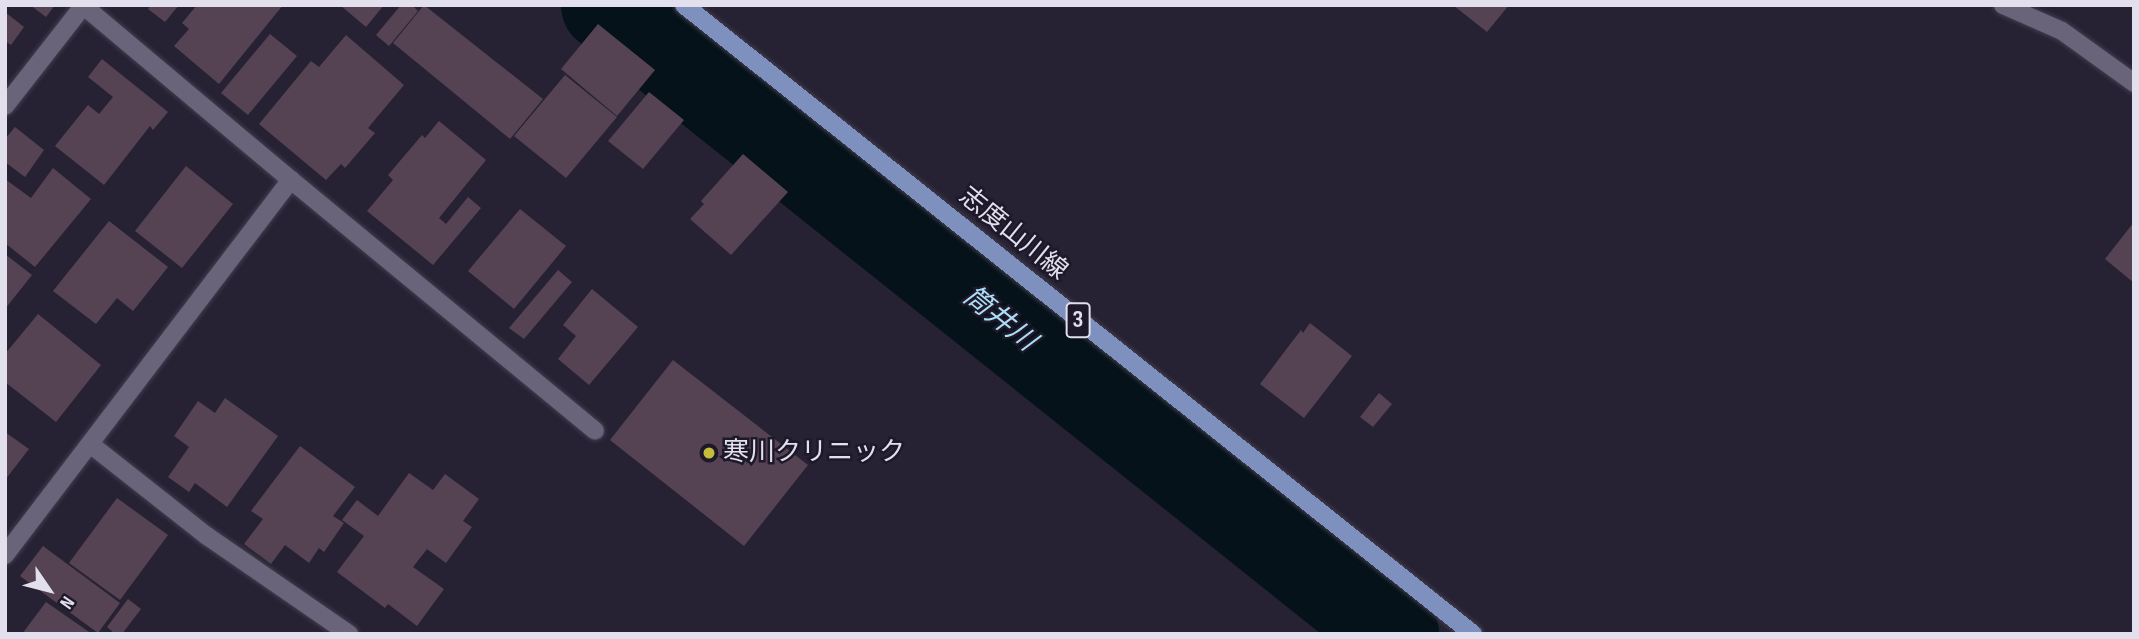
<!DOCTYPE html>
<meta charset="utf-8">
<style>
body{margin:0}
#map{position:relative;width:2139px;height:639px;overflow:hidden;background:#262234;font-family:"Sofia Sans Condensed","Noto Sans JP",sans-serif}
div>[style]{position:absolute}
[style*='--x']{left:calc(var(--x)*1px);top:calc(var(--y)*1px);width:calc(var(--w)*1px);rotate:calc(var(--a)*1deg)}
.river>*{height:91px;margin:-45.5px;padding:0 45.5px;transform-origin:45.5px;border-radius:45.5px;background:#051219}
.building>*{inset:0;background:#554353}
.roads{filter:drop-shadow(0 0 2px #423e4e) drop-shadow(0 0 2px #423e4e)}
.minor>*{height:18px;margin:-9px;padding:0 9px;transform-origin:9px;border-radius:9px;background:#69647a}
.major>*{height:18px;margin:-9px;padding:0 9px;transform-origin:9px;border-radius:9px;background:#7e91be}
.dots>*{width:19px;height:19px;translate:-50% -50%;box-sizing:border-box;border:4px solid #1d182a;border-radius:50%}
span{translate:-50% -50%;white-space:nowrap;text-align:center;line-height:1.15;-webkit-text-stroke:5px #1d182a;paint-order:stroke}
.shield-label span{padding:2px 5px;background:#1d182a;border:2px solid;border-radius:5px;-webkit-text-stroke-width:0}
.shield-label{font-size:24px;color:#e3e0ed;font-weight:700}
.street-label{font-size:26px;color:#e3e0ed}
.poi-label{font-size:26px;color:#e3e0ed}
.left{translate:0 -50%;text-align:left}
.water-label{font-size:28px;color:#abddf4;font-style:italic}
.frame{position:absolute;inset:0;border:7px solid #e3e0ed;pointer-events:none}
.north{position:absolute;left:14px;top:555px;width:70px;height:70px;-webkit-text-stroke:5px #1d182a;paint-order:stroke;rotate:125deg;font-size:19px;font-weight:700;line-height:28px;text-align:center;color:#e3e0ed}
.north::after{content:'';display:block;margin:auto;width:24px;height:32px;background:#e3e0ed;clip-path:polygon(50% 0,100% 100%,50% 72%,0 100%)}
</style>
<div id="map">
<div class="river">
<div style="--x:606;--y:5;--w:1007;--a:38.59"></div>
</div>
<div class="building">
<div style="clip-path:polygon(30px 5px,55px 5px,46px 17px)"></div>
<div style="clip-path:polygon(151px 5px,179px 5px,165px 22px,148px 9px)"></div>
<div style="clip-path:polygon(197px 5px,207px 6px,283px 5px,219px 84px,174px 46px,189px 29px,182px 23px)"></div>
<div style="clip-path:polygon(340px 5px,384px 5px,366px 27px)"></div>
<div style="clip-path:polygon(401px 5px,412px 5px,418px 11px,389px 46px,376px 35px)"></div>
<div style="clip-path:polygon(424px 5px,543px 99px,510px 139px,393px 43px)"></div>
<div style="clip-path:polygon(1453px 5px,1509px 5px,1487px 32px)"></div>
<div style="clip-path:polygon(5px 12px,24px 27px,11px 45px,5px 41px)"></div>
<div style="clip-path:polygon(598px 24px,655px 70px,617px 116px,561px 69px)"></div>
<div style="clip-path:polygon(270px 34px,297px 56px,248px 115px,221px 93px)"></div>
<div style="clip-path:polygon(346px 35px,404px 85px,368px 128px,375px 133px,345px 168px,341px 164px,326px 180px,259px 124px,311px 61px,319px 67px)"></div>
<div style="clip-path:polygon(102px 59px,168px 112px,153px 130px,150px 126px,104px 185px,55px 146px,88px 105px,99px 114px,113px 97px,88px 77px)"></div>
<div style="clip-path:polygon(565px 75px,617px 117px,566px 178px,514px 136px)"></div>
<div style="clip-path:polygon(649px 92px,684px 120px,643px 169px,608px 141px)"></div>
<div style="clip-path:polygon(439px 121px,486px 160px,439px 218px,446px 224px,468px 197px,481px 208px,433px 265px,367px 211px,393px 180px,388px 175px,422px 135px,425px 138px)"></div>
<div style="clip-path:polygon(15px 127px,44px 150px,25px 177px,5px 162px,5px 139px)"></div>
<div style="clip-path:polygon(743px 154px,788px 192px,731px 255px,690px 219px,704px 204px,701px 201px)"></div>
<div style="clip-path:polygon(186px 166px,233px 204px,182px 268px,135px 231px)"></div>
<div style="clip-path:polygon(53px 168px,91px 199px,35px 267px,5px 243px,5px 179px,31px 198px)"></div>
<div style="clip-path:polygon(520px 209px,566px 246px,514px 309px,468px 271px)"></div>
<div style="clip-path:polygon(109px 221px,168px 267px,133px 311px,117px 298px,96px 324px,53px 291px)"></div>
<div style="clip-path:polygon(2134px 222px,2134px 283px,2105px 259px)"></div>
<div style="clip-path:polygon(5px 254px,32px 275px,5px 309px)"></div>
<div style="clip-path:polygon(558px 270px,572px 282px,524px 339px,509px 328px)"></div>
<div style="clip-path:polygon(592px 289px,638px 327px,589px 385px,558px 359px,576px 336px,563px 325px)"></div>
<div style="clip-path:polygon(38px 314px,101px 365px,56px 422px,5px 382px,5px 354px)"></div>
<div style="clip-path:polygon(1310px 323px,1352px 356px,1304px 418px,1260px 384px,1301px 330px,1303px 333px)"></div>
<div style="clip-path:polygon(673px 360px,808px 465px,744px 546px,610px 440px)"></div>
<div style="clip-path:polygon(1379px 393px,1392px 404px,1373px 427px,1360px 417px)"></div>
<div style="clip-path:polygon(225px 398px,278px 436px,227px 507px,195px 483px,189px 492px,168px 477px,189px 447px,174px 436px,198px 401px,215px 413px)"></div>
<div style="clip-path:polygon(5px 432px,29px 449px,5px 480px)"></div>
<div style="clip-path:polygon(300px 446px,355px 487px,333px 516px,344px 523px,324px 552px,319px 548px,309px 563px,285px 545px,271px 564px,244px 544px,263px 519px,251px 511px)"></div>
<div style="clip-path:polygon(409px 473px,433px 490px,445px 474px,479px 499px,463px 521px,472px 527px,446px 563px,427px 549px,413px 567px,444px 589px,417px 626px,388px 604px,385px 608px,337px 572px,364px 536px,342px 520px,357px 500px,378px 516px)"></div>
<div style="clip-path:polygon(117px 498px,168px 535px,120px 600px,69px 563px)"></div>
<div style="clip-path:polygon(43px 546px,120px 603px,98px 633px,20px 576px)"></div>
<div style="clip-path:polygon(128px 599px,141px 609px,122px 634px,115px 634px,107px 627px)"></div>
<div style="clip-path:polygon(46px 602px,92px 634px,22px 634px)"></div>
</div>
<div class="roads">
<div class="minor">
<div style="--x:2003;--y:5;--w:64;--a:23.8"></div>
<div style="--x:2062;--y:31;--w:89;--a:35.8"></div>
<div style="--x:5;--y:106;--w:128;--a:-52"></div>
<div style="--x:291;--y:180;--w:394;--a:39.5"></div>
<div style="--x:90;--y:444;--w:149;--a:38.2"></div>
<div style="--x:207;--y:536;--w:173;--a:34.6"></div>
<div style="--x:5;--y:555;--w:472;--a:-52.7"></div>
<div style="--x:291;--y:180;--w:270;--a:-140"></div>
</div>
<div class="major">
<div style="--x:684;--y:5;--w:1009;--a:38.56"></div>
</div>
</div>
<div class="dots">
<div style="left:709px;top:453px;background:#c6bc3c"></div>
</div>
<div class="shield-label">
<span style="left:1078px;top:320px">3</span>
</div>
<div class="street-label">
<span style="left:1013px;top:234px;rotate:39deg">志度山川線</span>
</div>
<div class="poi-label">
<span class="left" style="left:723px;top:453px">寒川クリニック</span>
</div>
<div class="water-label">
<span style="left:999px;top:319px;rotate:39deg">筒井川</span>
</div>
<div class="frame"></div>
<div class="north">N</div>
</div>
